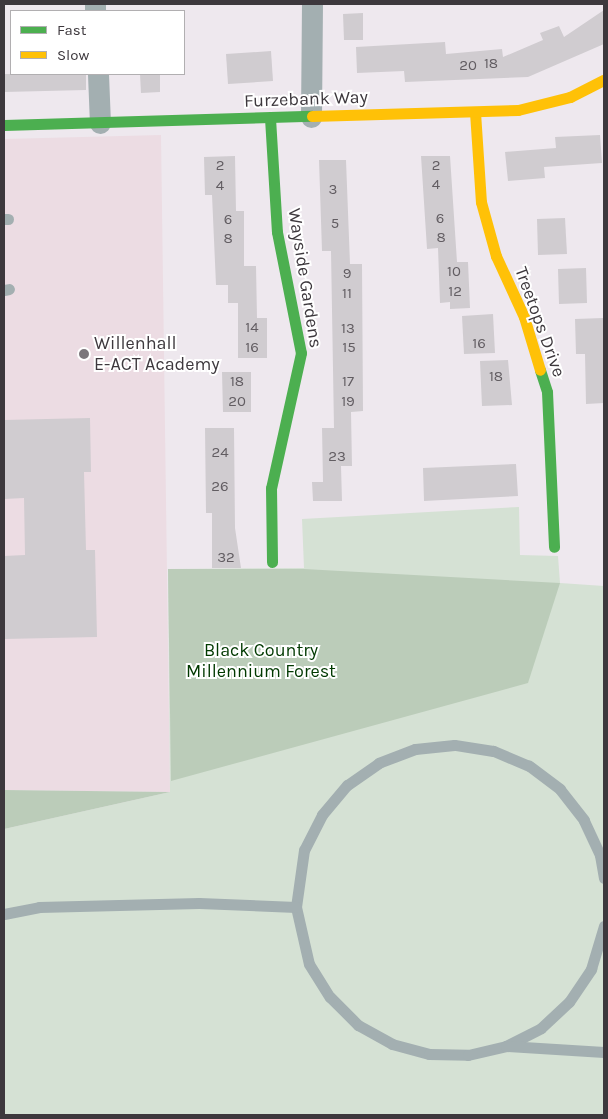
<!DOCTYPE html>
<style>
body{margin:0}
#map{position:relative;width:608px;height:1119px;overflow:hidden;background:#eee8ee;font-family:Karla,sans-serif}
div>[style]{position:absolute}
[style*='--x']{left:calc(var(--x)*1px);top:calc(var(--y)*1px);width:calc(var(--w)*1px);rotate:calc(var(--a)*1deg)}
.education>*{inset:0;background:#ecdce3}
.green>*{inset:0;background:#d5e1d4}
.forest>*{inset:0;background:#bbccb9}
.building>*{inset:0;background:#d0ccd0}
.lane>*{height:11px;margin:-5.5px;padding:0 5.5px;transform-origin:5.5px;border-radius:5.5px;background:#a3afb1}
.street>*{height:21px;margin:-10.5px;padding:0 10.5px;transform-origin:10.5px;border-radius:10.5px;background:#a3afb1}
.fast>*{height:11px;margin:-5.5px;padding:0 5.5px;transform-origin:5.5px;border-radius:5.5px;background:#4caf50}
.slow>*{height:11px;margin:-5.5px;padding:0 5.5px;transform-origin:5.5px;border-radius:5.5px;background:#ffc107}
.dots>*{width:14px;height:14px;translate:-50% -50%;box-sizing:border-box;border:2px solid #fff;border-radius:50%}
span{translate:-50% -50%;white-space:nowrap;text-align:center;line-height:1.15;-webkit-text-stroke:4px #fff;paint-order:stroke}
.number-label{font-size:15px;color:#625d62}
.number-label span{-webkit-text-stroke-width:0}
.street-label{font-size:18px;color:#3d383d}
.poi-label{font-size:18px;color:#3d383d}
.left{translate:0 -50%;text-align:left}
.park-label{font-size:18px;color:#013900}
.frame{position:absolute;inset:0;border:5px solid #3d383d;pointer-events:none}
.legend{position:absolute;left:10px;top:10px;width:175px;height:65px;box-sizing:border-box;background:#fff;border:1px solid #b1afb1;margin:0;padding:6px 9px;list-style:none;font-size:15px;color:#3d383d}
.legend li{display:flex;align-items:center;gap:10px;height:25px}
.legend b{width:25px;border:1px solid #b1afb1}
</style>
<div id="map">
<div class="education">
<div style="clip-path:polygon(161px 135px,170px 792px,4px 790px,4px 139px)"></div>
</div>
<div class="green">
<div style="clip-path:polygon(519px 507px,520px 555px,558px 556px,560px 583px,604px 586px,604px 1115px,4px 1115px,4px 829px,170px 792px,168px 569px,304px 568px,302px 519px)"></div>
</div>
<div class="forest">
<div style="clip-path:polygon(168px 569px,304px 569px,560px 583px,528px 683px,171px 781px)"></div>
<div style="clip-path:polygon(4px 790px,170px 792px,4px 829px)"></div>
</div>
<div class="building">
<div style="clip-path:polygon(604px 10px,604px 44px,528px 77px,405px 82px,404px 71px,357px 73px,356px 47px,445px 42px,446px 54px,502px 49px,503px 57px,543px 40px,540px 33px,559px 26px,564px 37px)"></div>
<div style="clip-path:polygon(363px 13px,363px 40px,344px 40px,343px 14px)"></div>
<div style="clip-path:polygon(271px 51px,273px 81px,228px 84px,226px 54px)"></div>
<div style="clip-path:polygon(4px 74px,86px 74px,86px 90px,4px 92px)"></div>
<div style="clip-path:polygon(140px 74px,160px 74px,160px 92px,141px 93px)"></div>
<div style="clip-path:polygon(600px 135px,602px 163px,544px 167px,545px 178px,508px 181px,505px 152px,556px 148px,555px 137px)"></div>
<div style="clip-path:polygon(235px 156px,236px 211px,244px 211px,244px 266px,256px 266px,257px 318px,267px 318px,267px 358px,238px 358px,238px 303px,228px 303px,228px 285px,216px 285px,212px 195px,205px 195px,204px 157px)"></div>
<div style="clip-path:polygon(421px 156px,450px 156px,457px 262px,468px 262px,470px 308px,450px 309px,450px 302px,440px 303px,438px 248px,427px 249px)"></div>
<div style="clip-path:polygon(319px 160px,346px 160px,350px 264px,362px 264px,363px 411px,351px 412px,352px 466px,341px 466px,342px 501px,313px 501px,312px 482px,323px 482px,322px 428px,334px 428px,331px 251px,322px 251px)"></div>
<div style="clip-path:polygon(565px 218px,567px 254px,538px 255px,537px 219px)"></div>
<div style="clip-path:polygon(586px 268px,587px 303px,559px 304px,558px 269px)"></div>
<div style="clip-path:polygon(493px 314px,495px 353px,464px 354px,462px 316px)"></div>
<div style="clip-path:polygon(603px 318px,604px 403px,586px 404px,585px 354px,576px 354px,575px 319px)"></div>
<div style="clip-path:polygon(508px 360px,512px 405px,482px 406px,480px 361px)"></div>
<div style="clip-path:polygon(222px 372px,251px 372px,251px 412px,223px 412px)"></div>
<div style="clip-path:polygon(90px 418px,91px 472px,84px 472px,86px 550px,95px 550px,97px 637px,4px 639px,4px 556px,25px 555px,24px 498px,4px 499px,4px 420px)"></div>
<div style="clip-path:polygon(205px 428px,234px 428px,235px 528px,241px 568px,212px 568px,212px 513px,206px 513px)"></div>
<div style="clip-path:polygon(516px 464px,518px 496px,424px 501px,423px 468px)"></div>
</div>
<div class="lane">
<div style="--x:4;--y:219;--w:4;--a:0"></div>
<div style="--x:4;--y:290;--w:5;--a:-11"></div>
<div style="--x:604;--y:878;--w:23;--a:-100"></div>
<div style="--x:600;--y:855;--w:38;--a:-115"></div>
<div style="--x:584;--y:820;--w:39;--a:-128"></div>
<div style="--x:560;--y:789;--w:39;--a:-143"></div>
<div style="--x:529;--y:766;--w:39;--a:-157"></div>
<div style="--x:493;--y:751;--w:39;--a:-171"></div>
<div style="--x:454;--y:745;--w:39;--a:174"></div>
<div style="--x:415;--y:749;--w:39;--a:159"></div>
<div style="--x:379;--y:763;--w:39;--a:145"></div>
<div style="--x:347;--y:785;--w:39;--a:130"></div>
<div style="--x:322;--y:815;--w:39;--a:117"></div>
<div style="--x:304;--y:850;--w:58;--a:98"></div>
<div style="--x:296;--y:907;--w:58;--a:77.2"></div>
<div style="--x:309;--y:964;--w:39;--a:58"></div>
<div style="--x:330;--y:997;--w:40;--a:45"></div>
<div style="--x:358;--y:1025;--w:39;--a:29"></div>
<div style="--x:392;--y:1044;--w:38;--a:15"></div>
<div style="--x:429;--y:1054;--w:39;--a:1"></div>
<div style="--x:468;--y:1055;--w:39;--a:-13"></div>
<div style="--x:506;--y:1046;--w:39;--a:-27"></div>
<div style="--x:541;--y:1028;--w:38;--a:-43"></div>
<div style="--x:569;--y:1002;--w:40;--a:-56"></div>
<div style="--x:591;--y:969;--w:45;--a:-73.2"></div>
<div style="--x:4;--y:914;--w:36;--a:-11"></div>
<div style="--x:39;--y:907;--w:160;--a:-1.4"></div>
<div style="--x:199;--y:903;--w:97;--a:2.4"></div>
<div style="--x:506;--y:1046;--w:98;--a:3.5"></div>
</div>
<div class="street">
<div style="--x:95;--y:4;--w:7;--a:90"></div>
<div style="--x:98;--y:74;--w:49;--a:87.7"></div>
<div style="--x:311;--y:117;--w:113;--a:-89.5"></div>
</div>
<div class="fast">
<div style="--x:270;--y:118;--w:114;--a:86.5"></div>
<div style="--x:277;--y:232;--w:123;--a:78.8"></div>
<div style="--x:301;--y:353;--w:138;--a:102.5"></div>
<div style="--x:271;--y:488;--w:74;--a:89.2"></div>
<div style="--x:4;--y:125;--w:308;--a:-1.7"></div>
<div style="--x:540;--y:370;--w:23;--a:72"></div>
<div style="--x:547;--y:392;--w:155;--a:87.4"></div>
</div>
<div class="slow">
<div style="--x:475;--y:112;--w:90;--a:86.2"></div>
<div style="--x:481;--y:202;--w:56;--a:74.5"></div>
<div style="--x:496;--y:256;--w:67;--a:65.3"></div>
<div style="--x:524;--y:317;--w:55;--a:73.2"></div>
<div style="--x:312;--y:116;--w:206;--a:-1.7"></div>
<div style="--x:518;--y:110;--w:54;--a:-14"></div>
<div style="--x:570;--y:97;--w:38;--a:-27"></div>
</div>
<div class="dots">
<div style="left:84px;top:354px;background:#7b767b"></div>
</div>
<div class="number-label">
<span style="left:491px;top:64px">18</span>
<span style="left:468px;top:66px">20</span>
<span style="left:220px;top:166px">2</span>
<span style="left:436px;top:166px">2</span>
<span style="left:436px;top:185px">4</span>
<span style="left:220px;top:186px">4</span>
<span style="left:333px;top:190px">3</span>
<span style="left:440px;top:219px">6</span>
<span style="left:228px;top:220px">6</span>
<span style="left:335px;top:224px">5</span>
<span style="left:441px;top:238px">8</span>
<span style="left:228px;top:239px">8</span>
<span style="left:454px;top:272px">10</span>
<span style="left:347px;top:274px">9</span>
<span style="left:455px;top:292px">12</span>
<span style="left:347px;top:294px">11</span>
<span style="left:252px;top:328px">14</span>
<span style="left:348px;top:329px">13</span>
<span style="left:479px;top:344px">16</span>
<span style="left:252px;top:348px">16</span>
<span style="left:349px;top:348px">15</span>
<span style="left:496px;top:377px">18</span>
<span style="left:237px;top:382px">18</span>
<span style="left:348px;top:382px">17</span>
<span style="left:237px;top:402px">20</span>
<span style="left:348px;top:402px">19</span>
<span style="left:220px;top:453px">24</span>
<span style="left:337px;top:457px">23</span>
<span style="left:220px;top:487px">26</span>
<span style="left:226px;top:558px">32</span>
</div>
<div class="street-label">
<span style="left:306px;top:99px;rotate:-2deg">Furzebank Way</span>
<span style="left:305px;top:278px;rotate:81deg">Wayside Gardens</span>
<span style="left:540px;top:322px;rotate:70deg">Treetops Drive</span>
</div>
<div class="poi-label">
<span class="left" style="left:94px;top:354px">Willenhall<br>E-ACT Academy</span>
</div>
<div class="park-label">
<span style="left:261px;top:661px">Black Country<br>Millennium Forest</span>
</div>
<div class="frame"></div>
<ul class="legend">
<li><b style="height:6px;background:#4caf50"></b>Fast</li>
<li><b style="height:6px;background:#ffc107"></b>Slow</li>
</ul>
</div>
